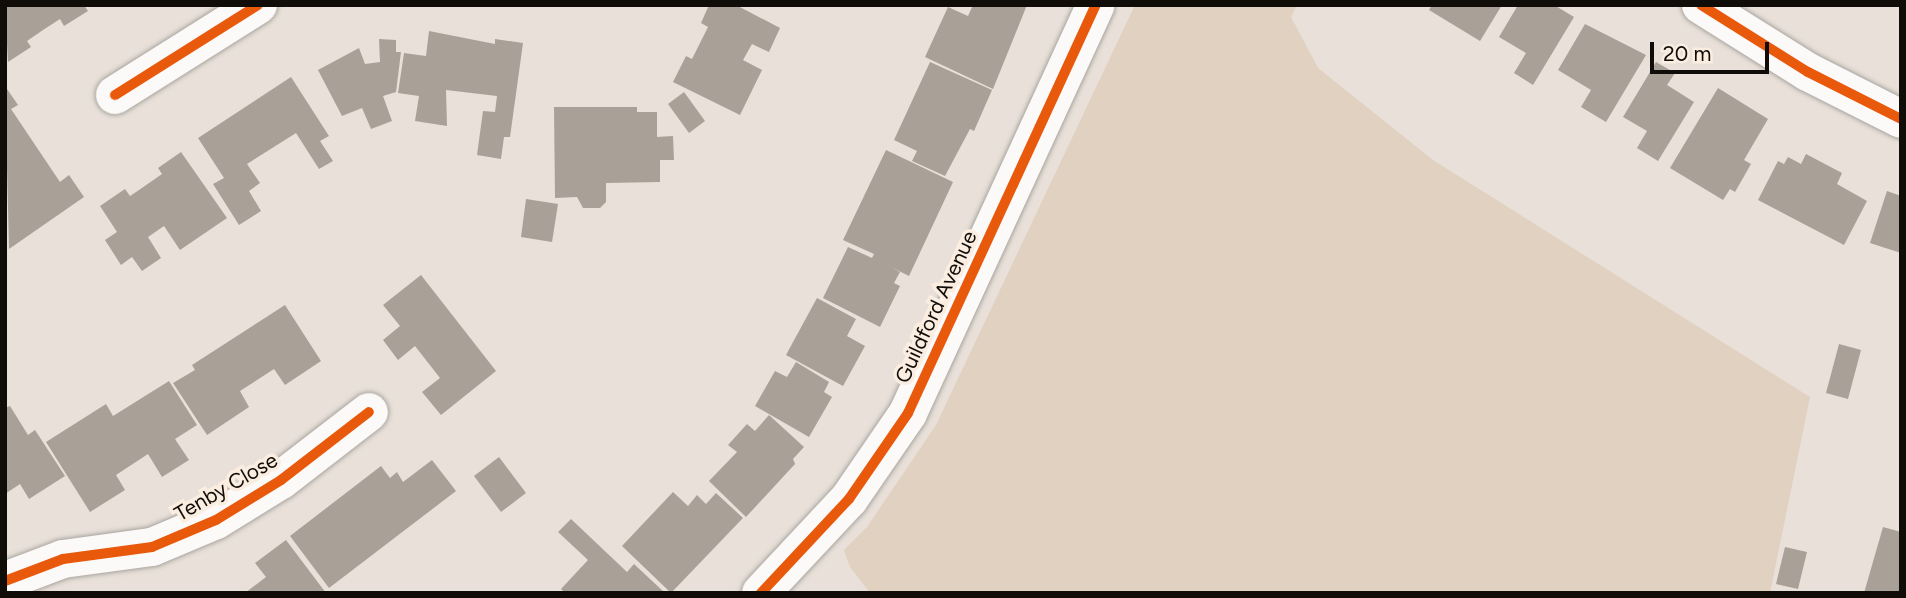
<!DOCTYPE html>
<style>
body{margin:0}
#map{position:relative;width:1906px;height:598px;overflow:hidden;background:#e8e0d9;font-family:Figtree,sans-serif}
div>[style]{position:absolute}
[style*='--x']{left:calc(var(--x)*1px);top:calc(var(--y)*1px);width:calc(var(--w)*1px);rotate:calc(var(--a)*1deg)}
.green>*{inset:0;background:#e1d1c0}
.building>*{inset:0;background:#a9a098}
.roads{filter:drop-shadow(0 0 2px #aaa59f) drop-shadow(0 0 2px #aaa59f)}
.minor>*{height:38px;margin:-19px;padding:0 19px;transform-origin:19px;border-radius:19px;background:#fcfaf9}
.cycleway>*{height:10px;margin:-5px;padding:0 5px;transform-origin:5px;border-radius:5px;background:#e8590c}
span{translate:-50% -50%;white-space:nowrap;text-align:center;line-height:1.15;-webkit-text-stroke:7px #fbeee0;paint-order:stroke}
.street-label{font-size:21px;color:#100c08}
.frame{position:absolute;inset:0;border:7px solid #100c08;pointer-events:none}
.scale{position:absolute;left:1650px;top:42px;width:119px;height:32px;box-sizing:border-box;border:4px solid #100c08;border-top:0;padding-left:9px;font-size:21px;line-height:24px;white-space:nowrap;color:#100c08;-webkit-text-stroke:5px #fbeee0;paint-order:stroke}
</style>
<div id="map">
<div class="green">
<div style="clip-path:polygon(1135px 5px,1297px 5px,1291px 17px,1318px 68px,1433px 160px,1810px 397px,1770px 593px,870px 593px,850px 567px,844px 550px,867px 527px,936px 425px)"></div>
</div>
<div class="building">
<div style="clip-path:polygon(5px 5px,84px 5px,88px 11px,64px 26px,60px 19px,43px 30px,27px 41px,31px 47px,8px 62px)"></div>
<div style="clip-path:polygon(709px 5px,736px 5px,780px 28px,769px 52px,752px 44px,743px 60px,762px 70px,740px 115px,673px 82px,686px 56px,692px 59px,708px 27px,701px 23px)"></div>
<div style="clip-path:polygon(973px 5px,1027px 5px,993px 89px,925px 57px,948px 7px,968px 16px)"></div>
<div style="clip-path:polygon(1432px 5px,1502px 5px,1480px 41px,1429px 10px)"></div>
<div style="clip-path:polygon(1518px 5px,1554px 5px,1574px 17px,1533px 85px,1514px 73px,1526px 53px,1499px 37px)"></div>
<div style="clip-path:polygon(1585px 24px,1646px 55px,1606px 122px,1581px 107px,1591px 90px,1558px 70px)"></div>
<div style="clip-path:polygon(429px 31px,495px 44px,495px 39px,523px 43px,510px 137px,504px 137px,501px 159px,477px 155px,483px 111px,495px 112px,497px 96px,446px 90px,447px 126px,415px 121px,419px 96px,398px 93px,404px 53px,426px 56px)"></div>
<div style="clip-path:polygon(379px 39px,396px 40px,396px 52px,401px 52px,396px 92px,383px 96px,392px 121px,371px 129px,362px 108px,342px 116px,318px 70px,359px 48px,365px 64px,380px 62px)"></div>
<div style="clip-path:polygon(930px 62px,992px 90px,974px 131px,970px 129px,945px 176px,912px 161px,917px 151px,894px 140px)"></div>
<div style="clip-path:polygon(1656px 62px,1675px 73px,1667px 85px,1694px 102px,1658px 161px,1637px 148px,1647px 131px,1623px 117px)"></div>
<div style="clip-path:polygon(291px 77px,329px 136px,320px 141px,333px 161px,319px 169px,296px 133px,247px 164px,260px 183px,249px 191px,261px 211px,239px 225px,213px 184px,224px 178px,198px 138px)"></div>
<div style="clip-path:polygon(5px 86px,18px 105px,11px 109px,60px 182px,69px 175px,84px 197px,9px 249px)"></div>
<div style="clip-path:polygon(1718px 88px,1768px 119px,1744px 160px,1751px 164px,1735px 192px,1730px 189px,1723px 200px,1670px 168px)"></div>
<div style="clip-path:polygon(684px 92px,705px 121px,689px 133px,668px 104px)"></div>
<div style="clip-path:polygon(554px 107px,637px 107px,637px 112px,657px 112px,657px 137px,673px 136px,674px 160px,660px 160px,660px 182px,606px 183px,606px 202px,600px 208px,583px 208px,577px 197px,555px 198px)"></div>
<div style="clip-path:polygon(886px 150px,953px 182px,909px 276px,891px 267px,900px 272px,894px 283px,900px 286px,880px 327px,823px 298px,848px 247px,872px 258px,874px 254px,843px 240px)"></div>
<div style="clip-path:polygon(181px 152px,227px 218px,180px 250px,164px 226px,148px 237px,161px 258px,142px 271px,132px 257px,121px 265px,105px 240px,117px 232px,100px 206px,125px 189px,130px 196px,139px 190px,162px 174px,158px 168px)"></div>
<div style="clip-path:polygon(1806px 154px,1842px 173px,1837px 184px,1867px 201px,1844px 245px,1758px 200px,1778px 161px,1784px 164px,1788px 157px,1801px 164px)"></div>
<div style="clip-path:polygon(1887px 191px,1901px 196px,1901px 253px,1870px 243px)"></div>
<div style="clip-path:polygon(526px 199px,558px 204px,552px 242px,521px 237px)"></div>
<div style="clip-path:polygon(421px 275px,496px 371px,441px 415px,422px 392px,440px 378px,415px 346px,398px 360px,383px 340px,400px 326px,383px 305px)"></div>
<div style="clip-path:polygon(817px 298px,856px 319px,847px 336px,865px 346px,843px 386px,786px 355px)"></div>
<div style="clip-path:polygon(285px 305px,321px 361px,285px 385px,274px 369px,240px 391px,249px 407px,207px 435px,173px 383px,195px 370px,192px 365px)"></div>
<div style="clip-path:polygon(1839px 344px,1861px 350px,1848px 399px,1826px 393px)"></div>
<div style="clip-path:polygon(796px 362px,829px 382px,824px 392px,832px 397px,809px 437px,755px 406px,775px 371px,787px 377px)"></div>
<div style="clip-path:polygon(169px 381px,197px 425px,175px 439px,189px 460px,162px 477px,148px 454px,116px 475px,125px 490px,90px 512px,46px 442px,106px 404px,113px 416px)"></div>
<div style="clip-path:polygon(10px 406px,28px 435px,35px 430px,65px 476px,29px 499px,20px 484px,5px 494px,5px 408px)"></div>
<div style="clip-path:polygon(769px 415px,804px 447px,793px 459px,795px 464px,746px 517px,709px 481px,737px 452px,728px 445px,747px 424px,755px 431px)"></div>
<div style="clip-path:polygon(499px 457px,526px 493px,501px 512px,474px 476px)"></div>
<div style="clip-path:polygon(432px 460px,456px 491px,329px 588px,290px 536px,381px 466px,390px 478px,397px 472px,403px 482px)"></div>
<div style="clip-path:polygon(673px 492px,688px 506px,697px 495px,706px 504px,716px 493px,743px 518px,671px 593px,622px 546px)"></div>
<div style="clip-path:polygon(571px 519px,627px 572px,634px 564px,665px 593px,565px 593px,561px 589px,588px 560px,558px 532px)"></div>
<div style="clip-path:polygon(1883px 527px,1901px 532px,1901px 593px,1864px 593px)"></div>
<div style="clip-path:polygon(286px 540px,326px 593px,245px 593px,266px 577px,255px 563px)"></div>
<div style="clip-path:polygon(1785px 547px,1807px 552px,1798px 589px,1776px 584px)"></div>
</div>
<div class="roads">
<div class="minor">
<div style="--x:1701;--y:5;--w:126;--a:32.1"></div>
<div style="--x:1808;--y:72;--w:104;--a:26.8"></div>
<div style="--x:115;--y:95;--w:169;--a:-32.2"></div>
<div style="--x:5;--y:581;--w:62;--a:-20.8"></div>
<div style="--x:63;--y:559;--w:90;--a:-7.7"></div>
<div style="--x:152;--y:547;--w:69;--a:-22.9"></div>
<div style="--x:216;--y:520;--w:76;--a:-31.6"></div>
<div style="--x:281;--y:480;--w:111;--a:-37.7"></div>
<div style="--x:761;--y:593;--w:129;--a:-46.9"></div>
<div style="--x:849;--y:499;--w:104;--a:-55.5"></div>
<div style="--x:908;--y:413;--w:449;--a:-65.3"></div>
</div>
</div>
<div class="cycleway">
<div style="--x:1701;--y:5;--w:126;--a:32.1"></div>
<div style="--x:1808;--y:72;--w:104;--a:26.8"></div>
<div style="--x:115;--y:95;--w:169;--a:-32.2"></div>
<div style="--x:5;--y:581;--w:62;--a:-20.8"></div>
<div style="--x:63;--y:559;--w:90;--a:-7.7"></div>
<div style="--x:152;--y:547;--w:69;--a:-22.9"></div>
<div style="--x:216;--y:520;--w:76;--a:-31.6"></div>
<div style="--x:281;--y:480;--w:111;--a:-37.7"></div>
<div style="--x:761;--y:593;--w:129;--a:-46.9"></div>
<div style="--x:849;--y:499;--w:104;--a:-55.5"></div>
<div style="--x:908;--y:413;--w:449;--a:-65.3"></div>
</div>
<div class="street-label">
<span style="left:936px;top:307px;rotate:-65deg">Guildford Avenue</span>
<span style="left:226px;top:487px;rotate:-30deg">Tenby Close</span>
</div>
<div class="frame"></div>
<div class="scale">20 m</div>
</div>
